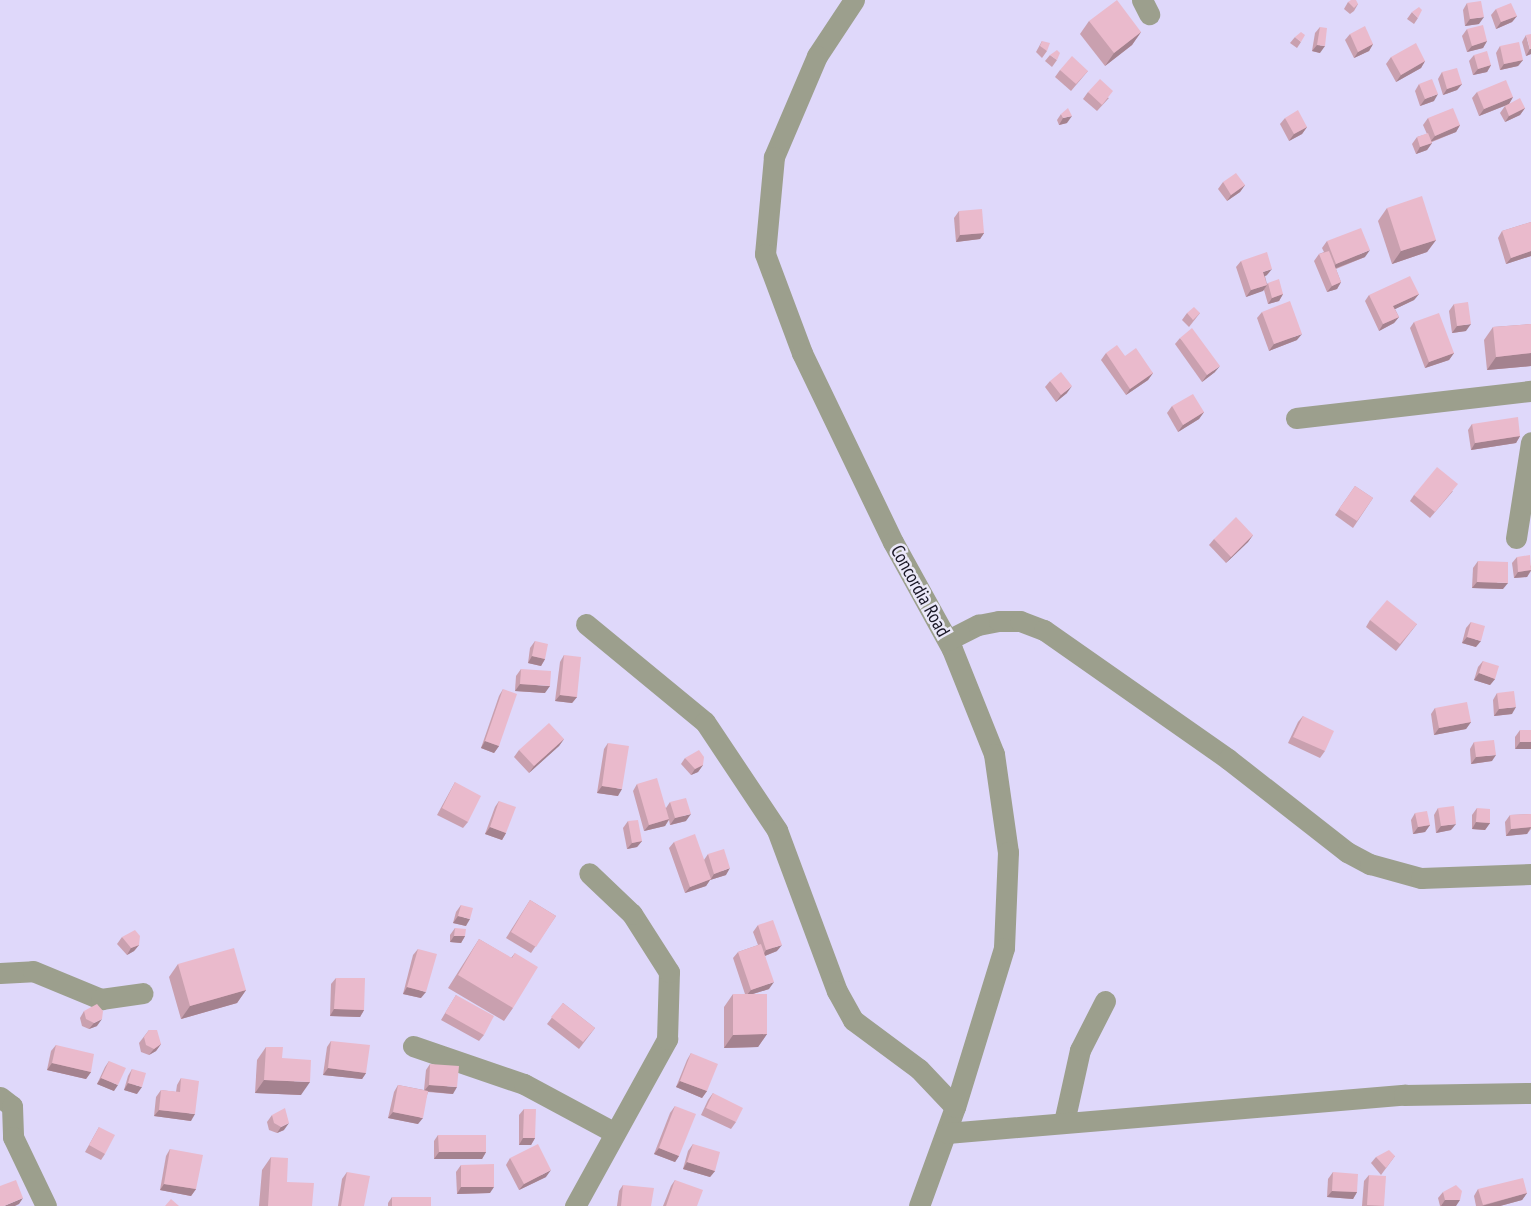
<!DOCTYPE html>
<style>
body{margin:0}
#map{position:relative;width:1531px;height:1206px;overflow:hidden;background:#dfd8fa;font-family:"PT Sans Narrow",sans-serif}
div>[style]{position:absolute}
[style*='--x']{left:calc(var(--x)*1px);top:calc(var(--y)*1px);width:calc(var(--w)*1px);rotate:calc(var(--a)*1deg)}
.minor>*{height:21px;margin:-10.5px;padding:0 10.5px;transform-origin:10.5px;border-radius:10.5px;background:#9c9f8d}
.wall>*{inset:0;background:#c9a0af}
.shaded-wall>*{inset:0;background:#a4828f}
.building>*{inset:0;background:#eabacc}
span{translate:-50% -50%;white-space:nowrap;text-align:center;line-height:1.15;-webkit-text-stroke:5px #ebe8f9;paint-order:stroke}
.street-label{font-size:19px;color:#1a1726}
</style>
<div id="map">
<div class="minor">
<div style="--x:854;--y:0;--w:67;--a:123.5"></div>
<div style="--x:817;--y:56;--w:110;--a:113.1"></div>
<div style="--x:774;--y:157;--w:97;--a:95.3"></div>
<div style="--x:765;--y:254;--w:106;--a:69.5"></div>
<div style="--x:802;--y:353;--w:210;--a:64.3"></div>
<div style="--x:893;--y:542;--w:122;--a:61.1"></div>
<div style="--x:952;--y:649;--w:113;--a:68.2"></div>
<div style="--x:994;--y:754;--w:99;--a:81.9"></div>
<div style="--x:1008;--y:852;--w:96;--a:92.4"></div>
<div style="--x:1004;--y:948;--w:166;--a:107.1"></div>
<div style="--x:955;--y:1107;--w:105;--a:110"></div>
<div style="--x:1142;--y:0;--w:16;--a:63"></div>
<div style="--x:1296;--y:418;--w:237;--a:-6.6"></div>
<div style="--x:1516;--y:538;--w:97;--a:-81.1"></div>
<div style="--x:586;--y:624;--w:154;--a:39.5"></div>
<div style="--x:705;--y:722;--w:130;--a:56.3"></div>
<div style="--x:777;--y:830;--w:172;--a:69.6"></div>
<div style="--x:837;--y:991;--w:33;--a:61"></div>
<div style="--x:853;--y:1020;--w:82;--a:36.6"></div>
<div style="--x:919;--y:1069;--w:52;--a:46.5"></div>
<div style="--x:948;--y:640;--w:34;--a:-27"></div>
<div style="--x:978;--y:625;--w:21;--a:-11"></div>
<div style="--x:999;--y:621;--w:21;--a:0"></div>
<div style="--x:1020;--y:621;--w:26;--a:21"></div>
<div style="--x:1044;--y:630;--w:225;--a:35"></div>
<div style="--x:1228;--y:759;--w:151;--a:38"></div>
<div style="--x:1347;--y:852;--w:26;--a:28"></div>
<div style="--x:1370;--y:864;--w:53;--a:15.4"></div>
<div style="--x:1421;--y:878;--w:110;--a:-2.1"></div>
<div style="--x:0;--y:973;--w:33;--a:-3"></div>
<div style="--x:33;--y:971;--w:74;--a:22.4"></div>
<div style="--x:101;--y:999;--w:42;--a:-8.1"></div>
<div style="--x:413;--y:1046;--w:117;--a:18.9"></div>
<div style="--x:524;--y:1084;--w:103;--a:28.3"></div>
<div style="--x:0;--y:1097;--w:15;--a:37"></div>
<div style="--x:12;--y:1106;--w:31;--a:88"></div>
<div style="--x:13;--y:1137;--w:76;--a:64.4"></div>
<div style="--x:1064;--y:1122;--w:74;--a:-77.5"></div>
<div style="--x:1080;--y:1050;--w:55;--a:-63"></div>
<div style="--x:947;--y:1133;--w:459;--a:-4.8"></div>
<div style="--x:1404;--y:1095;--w:127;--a:-0.9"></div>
<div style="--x:575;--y:1206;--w:191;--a:-61.1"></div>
<div style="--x:667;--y:1039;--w:67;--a:-88.3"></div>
<div style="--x:669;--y:972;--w:69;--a:-122.5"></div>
<div style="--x:632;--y:914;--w:59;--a:-136.4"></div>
</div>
<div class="wall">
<div style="clip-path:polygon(1348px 2px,1358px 4px,1354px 11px,1350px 14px,1344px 9px)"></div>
<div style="clip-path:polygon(1467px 3px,1479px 24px,1465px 26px,1463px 10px)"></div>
<div style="clip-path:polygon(1496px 9px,1517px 16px,1512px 22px,1496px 29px,1491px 15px)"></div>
<div style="clip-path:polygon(1412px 12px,1418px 18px,1414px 24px,1407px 19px)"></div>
<div style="clip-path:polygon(1089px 21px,1141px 32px,1132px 45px,1105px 66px,1080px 34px)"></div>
<div style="clip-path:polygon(1320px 27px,1320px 53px,1312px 51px,1315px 33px)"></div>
<div style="clip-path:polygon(1467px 29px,1487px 41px,1483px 48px,1467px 52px,1462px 36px)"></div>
<div style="clip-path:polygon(1350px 34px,1373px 44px,1369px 51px,1354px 58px,1345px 40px)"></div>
<div style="clip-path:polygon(1526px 35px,1531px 54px,1526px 56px,1522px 42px)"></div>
<div style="clip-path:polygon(1295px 37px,1301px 42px,1297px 48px,1290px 43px)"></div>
<div style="clip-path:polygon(1042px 41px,1047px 51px,1042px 58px,1036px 52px)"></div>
<div style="clip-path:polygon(1500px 46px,1523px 60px,1518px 66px,1500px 70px,1496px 53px)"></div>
<div style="clip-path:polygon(1050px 55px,1057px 60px,1052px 67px,1045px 61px)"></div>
<div style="clip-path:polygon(1474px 55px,1491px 65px,1487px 72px,1473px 75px,1469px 61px)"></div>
<div style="clip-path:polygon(1391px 57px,1425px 61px,1421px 68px,1396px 82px,1386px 64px)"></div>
<div style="clip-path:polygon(1060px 70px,1088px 71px,1071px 91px,1055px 77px)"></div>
<div style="clip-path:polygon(1442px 72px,1462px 84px,1457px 90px,1443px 95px,1438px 79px)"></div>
<div style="clip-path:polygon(1419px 84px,1434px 101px,1420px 106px,1415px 91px)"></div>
<div style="clip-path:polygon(1088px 92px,1109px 98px,1097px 111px,1083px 99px)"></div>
<div style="clip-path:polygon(1477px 92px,1513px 97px,1509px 104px,1525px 108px,1520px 115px,1505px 122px,1500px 113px,1505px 106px,1507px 105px,1479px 116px,1472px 98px)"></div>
<div style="clip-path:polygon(1061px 114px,1067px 123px,1059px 125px,1057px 120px)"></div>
<div style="clip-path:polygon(1285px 118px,1307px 127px,1302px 134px,1289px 141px,1280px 124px)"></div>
<div style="clip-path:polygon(1428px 118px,1460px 125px,1456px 132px,1432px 142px,1432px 143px,1427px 150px,1416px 154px,1412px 144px,1417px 137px,1427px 134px,1423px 125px)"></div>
<div style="clip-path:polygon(1223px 182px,1245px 185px,1240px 192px,1227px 201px,1218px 189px)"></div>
<div style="clip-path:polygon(1387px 208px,1436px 240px,1427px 252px,1392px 264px,1378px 221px)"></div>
<div style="clip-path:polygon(959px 211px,984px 233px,980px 239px,956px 242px,954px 218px)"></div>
<div style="clip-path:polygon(1531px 222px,1531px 256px,1506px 264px,1498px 238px,1502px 231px)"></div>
<div style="clip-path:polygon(1327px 241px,1365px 257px,1336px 269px,1341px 282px,1337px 289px,1327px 292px,1314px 261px,1319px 254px,1324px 252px,1322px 248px)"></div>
<div style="clip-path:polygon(1241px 261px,1267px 275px,1265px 276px,1267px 284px,1268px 283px,1283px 294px,1279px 301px,1268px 304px,1264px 290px,1246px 297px,1236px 267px)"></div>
<div style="clip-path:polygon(1419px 294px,1414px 300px,1395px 309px,1399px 317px,1394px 323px,1379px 331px,1365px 301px,1369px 295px)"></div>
<div style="clip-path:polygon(1454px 304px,1466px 331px,1452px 333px,1449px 311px)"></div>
<div style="clip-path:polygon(1262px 312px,1297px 340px,1269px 351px,1257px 318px)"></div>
<div style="clip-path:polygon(1187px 313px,1200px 313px,1189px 327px,1182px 320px)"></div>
<div style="clip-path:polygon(1414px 322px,1454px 353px,1449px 360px,1425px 368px,1410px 328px)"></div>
<div style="clip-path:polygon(1531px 324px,1531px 366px,1487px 370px,1484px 340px,1493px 327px)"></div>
<div style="clip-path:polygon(1180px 338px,1215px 372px,1202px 382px,1175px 344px)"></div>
<div style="clip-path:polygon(1106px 353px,1125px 356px,1153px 373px,1148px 380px,1126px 395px,1101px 360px)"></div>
<div style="clip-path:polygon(1050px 381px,1067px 393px,1056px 402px,1045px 387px)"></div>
<div style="clip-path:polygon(1172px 406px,1204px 412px,1199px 419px,1178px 432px,1167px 413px)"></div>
<div style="clip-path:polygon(1472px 424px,1520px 436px,1516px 443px,1471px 450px,1468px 430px)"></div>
<div style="clip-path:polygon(1355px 486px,1373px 498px,1353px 528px,1335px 515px)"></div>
<div style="clip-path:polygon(1453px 491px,1430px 518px,1410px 501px,1414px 495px)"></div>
<div style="clip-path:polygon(1253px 535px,1248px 542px,1226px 563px,1209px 545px,1214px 539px)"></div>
<div style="clip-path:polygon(1517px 557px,1531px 566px,1531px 571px,1527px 577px,1514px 578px,1512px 563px)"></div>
<div style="clip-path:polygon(1478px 561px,1503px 589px,1472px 588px,1473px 568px)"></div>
<div style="clip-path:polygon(1370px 620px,1417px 624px,1396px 651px,1366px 627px)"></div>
<div style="clip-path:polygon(1471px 622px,1476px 647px,1462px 643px,1466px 628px)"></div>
<div style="clip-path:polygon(535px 641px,545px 659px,541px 666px,528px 663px,530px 648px)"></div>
<div style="clip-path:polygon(564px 655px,577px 697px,572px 703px,555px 701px,560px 662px)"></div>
<div style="clip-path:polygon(1483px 661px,1495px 679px,1490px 685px,1474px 680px,1478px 667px)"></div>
<div style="clip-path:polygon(521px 669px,545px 693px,515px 691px,516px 676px)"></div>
<div style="clip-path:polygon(503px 689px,499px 746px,494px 753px,481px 748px,499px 696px)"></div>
<div style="clip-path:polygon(1497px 693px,1512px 714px,1494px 716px,1493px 700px)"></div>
<div style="clip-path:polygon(1435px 708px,1471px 722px,1466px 729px,1434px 735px,1431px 714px)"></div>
<div style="clip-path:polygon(1303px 716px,1325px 751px,1320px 758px,1288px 743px,1298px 722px)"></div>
<div style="clip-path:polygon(1520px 730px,1531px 730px,1515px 749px,1515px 737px)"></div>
<div style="clip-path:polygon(564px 739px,559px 746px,529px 773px,514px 757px,519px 750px)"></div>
<div style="clip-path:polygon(1474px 742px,1492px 761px,1471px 764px,1470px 749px)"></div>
<div style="clip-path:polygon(608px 743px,618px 796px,597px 793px,604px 749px)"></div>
<div style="clip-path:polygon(685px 758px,703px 765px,698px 772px,691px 775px,681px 764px)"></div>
<div style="clip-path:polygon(455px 782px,468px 822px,463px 828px,437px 815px)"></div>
<div style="clip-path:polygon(637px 784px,666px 808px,670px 802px,686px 821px,670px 825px,669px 820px,665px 826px,644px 831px,633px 791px)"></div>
<div style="clip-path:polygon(499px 801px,506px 833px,502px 840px,485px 834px,495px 807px)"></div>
<div style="clip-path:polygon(1438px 808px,1451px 830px,1436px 833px,1434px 815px)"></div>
<div style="clip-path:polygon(1477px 808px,1490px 823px,1485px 830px,1472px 829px,1472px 815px)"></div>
<div style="clip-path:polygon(1415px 813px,1430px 825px,1425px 832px,1413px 834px,1411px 820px)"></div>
<div style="clip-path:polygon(1531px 814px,1531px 829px,1527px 834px,1506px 836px,1505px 822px,1510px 815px)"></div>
<div style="clip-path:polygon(628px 821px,642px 841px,637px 847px,627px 849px,623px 828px)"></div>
<div style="clip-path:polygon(674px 842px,704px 860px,708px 854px,726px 875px,710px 880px,706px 886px,685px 893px,669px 848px)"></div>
<div style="clip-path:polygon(530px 900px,556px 916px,531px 953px,506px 938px)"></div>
<div style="clip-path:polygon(461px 905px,466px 926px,453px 923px,456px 912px)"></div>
<div style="clip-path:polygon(758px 925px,777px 951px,765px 956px,769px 989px,753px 994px,767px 1034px,758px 1047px,724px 1048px,724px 1007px,733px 994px,745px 994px,733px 958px,738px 952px,758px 945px,753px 932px)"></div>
<div style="clip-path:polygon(455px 928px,465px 936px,461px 943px,450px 942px,450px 935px)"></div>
<div style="clip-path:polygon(122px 937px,139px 945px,134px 951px,127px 955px,117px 944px)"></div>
<div style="clip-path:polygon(479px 939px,511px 958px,515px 953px,513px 1008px,504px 1021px,448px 988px)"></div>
<div style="clip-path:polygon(418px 949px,421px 998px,403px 994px,413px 955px)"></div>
<div style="clip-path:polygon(178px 964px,246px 990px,237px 1003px,181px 1019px,169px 977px)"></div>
<div style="clip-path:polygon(336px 978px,364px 1010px,360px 1017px,330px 1016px,331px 984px)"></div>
<div style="clip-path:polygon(456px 995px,484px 1035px,479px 1041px,441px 1020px)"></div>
<div style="clip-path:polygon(563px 1003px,595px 1028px,579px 1049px,547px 1024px)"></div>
<div style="clip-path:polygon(84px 1011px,97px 1026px,89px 1029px,82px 1026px,80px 1018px)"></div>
<div style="clip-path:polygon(149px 1030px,161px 1044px,156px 1051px,149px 1055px,141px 1052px,139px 1043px)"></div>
<div style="clip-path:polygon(331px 1041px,366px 1073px,362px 1079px,323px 1075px,327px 1047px)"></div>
<div style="clip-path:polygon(56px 1045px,91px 1072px,86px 1079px,47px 1070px,51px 1051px)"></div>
<div style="clip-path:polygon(266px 1047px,282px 1058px,301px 1095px,255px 1093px,257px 1060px)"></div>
<div style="clip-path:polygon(691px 1053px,707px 1091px,702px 1098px,676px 1087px,687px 1060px)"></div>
<div style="clip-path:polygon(109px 1061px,114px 1091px,97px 1084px,105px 1067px)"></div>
<div style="clip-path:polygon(430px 1064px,453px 1094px,428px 1092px,418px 1124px,388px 1118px,394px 1092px,398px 1085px,424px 1090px,426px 1070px)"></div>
<div style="clip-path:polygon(132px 1069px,137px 1094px,124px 1090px,128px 1076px)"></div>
<div style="clip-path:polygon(181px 1078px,191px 1121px,154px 1116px,156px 1097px,161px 1090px,176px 1092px,177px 1085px)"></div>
<div style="clip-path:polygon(713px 1093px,736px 1122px,731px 1129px,701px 1115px,708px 1100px)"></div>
<div style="clip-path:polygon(675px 1106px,679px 1156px,675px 1162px,654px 1154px,670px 1113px)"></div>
<div style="clip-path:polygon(524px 1109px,535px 1138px,531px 1145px,519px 1145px,519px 1115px)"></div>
<div style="clip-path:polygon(272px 1115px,284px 1130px,277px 1133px,269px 1130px,267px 1122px)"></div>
<div style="clip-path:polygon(99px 1127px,105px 1154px,101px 1160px,85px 1152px)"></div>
<div style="clip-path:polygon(438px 1135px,486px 1152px,482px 1159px,434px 1159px,434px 1141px)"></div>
<div style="clip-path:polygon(693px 1144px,715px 1171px,710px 1177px,683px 1169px,688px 1151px)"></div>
<div style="clip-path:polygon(170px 1149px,196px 1189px,191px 1196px,160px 1190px,166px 1156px)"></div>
<div style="clip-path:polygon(1395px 1156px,1381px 1175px,1371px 1163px,1376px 1157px)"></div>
<div style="clip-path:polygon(271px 1157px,287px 1182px,312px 1206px,259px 1206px,262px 1170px)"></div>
<div style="clip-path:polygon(510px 1158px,546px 1177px,519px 1190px,506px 1165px)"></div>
<div style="clip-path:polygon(461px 1165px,490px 1193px,457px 1194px,456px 1172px)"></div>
<div style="clip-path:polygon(347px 1172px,364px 1206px,338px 1206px,342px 1179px)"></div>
<div style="clip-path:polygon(1333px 1172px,1357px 1192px,1353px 1199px,1327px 1197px,1328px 1179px)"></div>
<div style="clip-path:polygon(1369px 1175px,1384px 1206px,1362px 1206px,1364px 1181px)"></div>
<div style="clip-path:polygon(675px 1180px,697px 1206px,663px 1206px,671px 1186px)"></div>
<div style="clip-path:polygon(623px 1185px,651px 1206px,617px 1206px,619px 1191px)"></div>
<div style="clip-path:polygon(1478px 1189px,1527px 1193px,1522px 1200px,1500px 1206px,1476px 1206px,1474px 1196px)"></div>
<div style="clip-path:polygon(1443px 1192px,1456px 1206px,1440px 1206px,1438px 1198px)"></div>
<div style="clip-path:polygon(392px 1197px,431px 1206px,388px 1206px,388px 1203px)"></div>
</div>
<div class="shaded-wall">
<div style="clip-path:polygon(1517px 16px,1512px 22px,1496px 29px,1501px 22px)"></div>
<div style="clip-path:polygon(1484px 17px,1479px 24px,1465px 26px,1470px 19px)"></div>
<div style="clip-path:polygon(1141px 32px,1132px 45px,1105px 66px,1114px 53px)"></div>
<div style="clip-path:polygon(1487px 41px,1483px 48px,1467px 52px,1472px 46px)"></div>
<div style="clip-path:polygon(1373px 44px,1369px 51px,1354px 58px,1358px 52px)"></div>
<div style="clip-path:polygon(1317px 45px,1325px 46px,1320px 53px,1312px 51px)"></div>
<div style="clip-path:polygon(1530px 49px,1531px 49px,1531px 54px,1526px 56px)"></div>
<div style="clip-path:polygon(1523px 60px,1518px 66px,1500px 70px,1504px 64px)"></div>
<div style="clip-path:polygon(1425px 61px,1421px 68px,1396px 82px,1401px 75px)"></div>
<div style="clip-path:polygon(1491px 65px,1487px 72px,1473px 75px,1478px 69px)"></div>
<div style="clip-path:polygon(1462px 84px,1457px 90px,1443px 95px,1447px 89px)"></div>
<div style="clip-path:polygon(1438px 94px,1434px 101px,1420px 106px,1425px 99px)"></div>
<div style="clip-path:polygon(1513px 97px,1509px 104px,1479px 116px,1484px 109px)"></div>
<div style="clip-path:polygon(1525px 108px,1520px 115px,1505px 122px,1509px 116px)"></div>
<div style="clip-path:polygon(1072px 116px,1067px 123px,1059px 125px,1063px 118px)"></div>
<div style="clip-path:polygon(1460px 125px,1456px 132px,1430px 142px,1435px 136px)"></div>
<div style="clip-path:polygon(1307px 127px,1302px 134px,1289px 141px,1294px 134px)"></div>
<div style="clip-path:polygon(1432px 143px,1427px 150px,1416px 154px,1420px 147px)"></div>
<div style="clip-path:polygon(1245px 185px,1240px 192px,1227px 201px,1231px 195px)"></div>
<div style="clip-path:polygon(984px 233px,980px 239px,956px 242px,960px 235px)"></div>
<div style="clip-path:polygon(1436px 240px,1427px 252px,1392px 264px,1401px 251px)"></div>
<div style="clip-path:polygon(1370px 250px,1365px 257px,1331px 270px,1336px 264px)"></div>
<div style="clip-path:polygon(1531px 251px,1531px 256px,1506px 264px,1511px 258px)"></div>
<div style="clip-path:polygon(1272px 269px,1267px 275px,1259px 279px,1263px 272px)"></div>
<div style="clip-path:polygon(1341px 282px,1337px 289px,1327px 292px,1332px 286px)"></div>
<div style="clip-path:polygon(1267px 285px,1263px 291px,1246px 297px,1251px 290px)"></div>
<div style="clip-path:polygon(1283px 294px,1279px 301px,1268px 304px,1272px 298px)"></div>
<div style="clip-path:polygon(1419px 294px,1414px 300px,1389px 312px,1393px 306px)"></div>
<div style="clip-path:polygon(1399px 317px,1394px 323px,1379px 331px,1383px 324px)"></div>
<div style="clip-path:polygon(1471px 324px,1466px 331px,1452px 333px,1457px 326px)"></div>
<div style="clip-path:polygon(1302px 334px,1297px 340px,1269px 351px,1274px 344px)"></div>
<div style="clip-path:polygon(1454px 353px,1449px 360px,1425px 368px,1429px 362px)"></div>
<div style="clip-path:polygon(1531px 353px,1531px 366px,1487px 370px,1496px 357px)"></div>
<div style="clip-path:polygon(1220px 366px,1215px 372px,1202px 382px,1207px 375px)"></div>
<div style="clip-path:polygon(1153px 373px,1148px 380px,1126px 395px,1130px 389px)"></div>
<div style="clip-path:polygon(1072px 386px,1067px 393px,1056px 402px,1061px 395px)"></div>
<div style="clip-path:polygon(1204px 412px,1199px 419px,1178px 432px,1183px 425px)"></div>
<div style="clip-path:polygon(1520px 436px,1516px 443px,1471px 450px,1475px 443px)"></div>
<div style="clip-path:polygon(1253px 535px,1248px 542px,1226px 563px,1231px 557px)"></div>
<div style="clip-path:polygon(1531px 570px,1527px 577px,1514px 578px,1518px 572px)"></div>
<div style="clip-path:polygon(1477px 582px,1508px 583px,1503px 589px,1472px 588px)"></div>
<div style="clip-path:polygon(1467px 637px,1481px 641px,1476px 647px,1462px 643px)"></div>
<div style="clip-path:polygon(532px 656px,545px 659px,541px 666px,528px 663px)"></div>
<div style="clip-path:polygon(1479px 673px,1495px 679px,1490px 685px,1474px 680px)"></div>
<div style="clip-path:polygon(520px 684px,550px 686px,545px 693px,515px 691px)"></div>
<div style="clip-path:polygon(560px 695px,577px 697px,572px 703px,555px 701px)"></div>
<div style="clip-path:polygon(1516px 707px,1512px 714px,1494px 716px,1499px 709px)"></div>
<div style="clip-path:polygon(1471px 722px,1466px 729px,1434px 735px,1439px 728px)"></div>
<div style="clip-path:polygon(564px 739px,559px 746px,529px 773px,534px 766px)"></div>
<div style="clip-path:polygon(485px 741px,499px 746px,494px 753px,481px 748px)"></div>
<div style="clip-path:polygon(1520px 742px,1531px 742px,1531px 749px,1515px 749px)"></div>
<div style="clip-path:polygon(1496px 755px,1492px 761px,1471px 764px,1476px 757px)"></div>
<div style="clip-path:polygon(703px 765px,698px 772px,691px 775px,695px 769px)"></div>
<div style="clip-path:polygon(602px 786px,622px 789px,618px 796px,597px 793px)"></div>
<div style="clip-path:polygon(691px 814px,686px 821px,670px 825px,675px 818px)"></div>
<div style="clip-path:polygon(669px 819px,665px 826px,644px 831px,649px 825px)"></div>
<div style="clip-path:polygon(1476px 822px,1490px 823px,1485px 830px,1472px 829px)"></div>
<div style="clip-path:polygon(1456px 824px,1451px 830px,1436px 833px,1441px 826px)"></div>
<div style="clip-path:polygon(1430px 825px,1425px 832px,1413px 834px,1418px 827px)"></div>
<div style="clip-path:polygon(490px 827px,506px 833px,502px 840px,485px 834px)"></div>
<div style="clip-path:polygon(1531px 827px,1527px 834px,1506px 836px,1511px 829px)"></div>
<div style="clip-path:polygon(642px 841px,637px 847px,627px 849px,632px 843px)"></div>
<div style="clip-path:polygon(730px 868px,726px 875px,710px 880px,706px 886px,685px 893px,690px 887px,711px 879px,714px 874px)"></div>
<div style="clip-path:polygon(458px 916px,470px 919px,466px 926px,453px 923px)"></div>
<div style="clip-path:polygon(454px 936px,465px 936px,461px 943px,450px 942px)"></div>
<div style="clip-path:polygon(139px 945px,134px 951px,127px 955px,131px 948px)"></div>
<div style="clip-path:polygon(782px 945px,777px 951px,762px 957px,766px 950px)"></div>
<div style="clip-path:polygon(774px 982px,769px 989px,746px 996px,751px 990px)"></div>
<div style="clip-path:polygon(407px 987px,426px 992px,421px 998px,403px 994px)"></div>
<div style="clip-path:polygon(246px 990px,237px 1003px,181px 1019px,190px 1006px)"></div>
<div style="clip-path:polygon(334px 1009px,364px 1010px,360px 1017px,330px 1016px)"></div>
<div style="clip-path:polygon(102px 1019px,97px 1026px,89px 1029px,94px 1023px)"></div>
<div style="clip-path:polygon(767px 1034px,758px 1047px,724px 1048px,733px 1035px)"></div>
<div style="clip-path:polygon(161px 1044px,156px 1051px,149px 1055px,154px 1049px)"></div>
<div style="clip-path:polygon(52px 1063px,91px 1072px,86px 1079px,47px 1070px)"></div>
<div style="clip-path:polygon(328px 1068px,366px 1073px,362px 1079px,323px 1075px)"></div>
<div style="clip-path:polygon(101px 1078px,118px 1085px,114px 1091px,97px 1084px)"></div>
<div style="clip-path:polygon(264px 1080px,310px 1082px,301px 1095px,255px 1093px)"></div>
<div style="clip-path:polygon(680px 1081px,707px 1091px,702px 1098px,676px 1087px)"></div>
<div style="clip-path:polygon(128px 1083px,142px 1087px,137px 1094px,124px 1090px)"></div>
<div style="clip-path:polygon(429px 1085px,457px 1087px,453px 1094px,424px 1091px)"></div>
<div style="clip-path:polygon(159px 1110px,195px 1114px,191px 1121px,154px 1116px)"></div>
<div style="clip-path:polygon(393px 1112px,423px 1118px,418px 1124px,388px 1118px)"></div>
<div style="clip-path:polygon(289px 1123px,284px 1130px,277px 1133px,281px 1127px)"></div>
<div style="clip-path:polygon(523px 1138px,535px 1138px,531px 1145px,519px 1145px)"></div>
<div style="clip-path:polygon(659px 1148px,679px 1156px,675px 1162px,654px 1154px)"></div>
<div style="clip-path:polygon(439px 1152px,486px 1152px,482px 1159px,434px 1159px)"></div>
<div style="clip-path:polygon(687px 1162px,715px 1171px,710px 1177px,683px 1169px)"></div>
<div style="clip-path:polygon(551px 1170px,546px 1177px,519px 1190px,524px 1184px)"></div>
<div style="clip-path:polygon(164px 1184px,196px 1189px,191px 1196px,160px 1190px)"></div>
<div style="clip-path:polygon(461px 1187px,494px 1187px,490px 1193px,457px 1194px)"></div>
<div style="clip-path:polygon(1332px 1191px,1357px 1192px,1353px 1199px,1327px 1197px)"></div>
<div style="clip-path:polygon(1527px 1193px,1522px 1200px,1500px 1206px,1482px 1206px)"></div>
<div style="clip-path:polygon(23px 1198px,19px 1204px,15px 1206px,4px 1206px)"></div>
<div style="clip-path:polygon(1445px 1200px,1460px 1200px,1456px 1206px,1441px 1206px)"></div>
</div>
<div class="building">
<div style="clip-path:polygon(1117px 0,1141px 32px,1114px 53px,1089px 21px)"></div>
<div style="clip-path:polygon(1351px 0,1356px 0,1358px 4px,1354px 8px,1348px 2px)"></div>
<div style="clip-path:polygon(1481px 1px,1484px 17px,1470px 19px,1467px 3px)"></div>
<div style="clip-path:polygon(1511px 3px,1517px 16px,1501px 22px,1496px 9px)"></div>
<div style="clip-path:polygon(1419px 7px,1422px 10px,1418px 18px,1412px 12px)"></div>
<div style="clip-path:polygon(1483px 25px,1487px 41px,1472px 46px,1467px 29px)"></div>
<div style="clip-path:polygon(1365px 26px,1373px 44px,1358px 52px,1350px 34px)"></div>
<div style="clip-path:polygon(1320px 27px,1327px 28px,1325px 46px,1317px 45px)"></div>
<div style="clip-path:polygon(1301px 32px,1305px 35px,1301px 42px,1295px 37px)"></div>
<div style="clip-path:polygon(1531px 34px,1531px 49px,1530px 49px,1526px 35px)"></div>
<div style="clip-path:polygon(1042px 41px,1050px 43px,1047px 51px,1040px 46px)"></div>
<div style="clip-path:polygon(1519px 42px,1523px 60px,1504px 64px,1500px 46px)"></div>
<div style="clip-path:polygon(1416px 43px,1425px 61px,1401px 75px,1391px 57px)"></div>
<div style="clip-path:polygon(1057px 50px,1060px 53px,1057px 60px,1050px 55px)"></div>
<div style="clip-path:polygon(1487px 51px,1491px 65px,1478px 69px,1474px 55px)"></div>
<div style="clip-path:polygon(1072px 56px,1088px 71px,1076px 84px,1060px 70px)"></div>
<div style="clip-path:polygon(1457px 68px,1462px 84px,1447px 89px,1442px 72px)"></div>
<div style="clip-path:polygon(1100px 79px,1113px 91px,1102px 105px,1088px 92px)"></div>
<div style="clip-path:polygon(1432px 79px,1438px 94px,1425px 99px,1419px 84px)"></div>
<div style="clip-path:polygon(1506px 80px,1513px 97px,1484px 109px,1477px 92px)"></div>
<div style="clip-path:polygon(1520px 98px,1525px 108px,1509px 116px,1505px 106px)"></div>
<div style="clip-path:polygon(1068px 108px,1072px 116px,1063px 118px,1061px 114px)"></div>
<div style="clip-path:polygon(1453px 108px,1460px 125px,1435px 136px,1428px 118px)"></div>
<div style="clip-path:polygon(1298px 110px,1307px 127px,1294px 134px,1285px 118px)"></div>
<div style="clip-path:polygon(1428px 133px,1432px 143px,1420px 147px,1417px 137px)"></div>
<div style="clip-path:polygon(1236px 173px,1245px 185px,1231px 195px,1223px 182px)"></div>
<div style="clip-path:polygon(1422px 196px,1436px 240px,1401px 251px,1387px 208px)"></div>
<div style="clip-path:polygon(982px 209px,984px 233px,960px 235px,959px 211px)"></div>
<div style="clip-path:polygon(1531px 222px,1531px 251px,1511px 258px,1502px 231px)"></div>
<div style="clip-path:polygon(1361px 228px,1370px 250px,1336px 264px,1327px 241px)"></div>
<div style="clip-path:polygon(1329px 251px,1341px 282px,1332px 286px,1319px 254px)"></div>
<div style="clip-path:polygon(1267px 252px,1272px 269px,1263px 272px,1267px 285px,1251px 290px,1241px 261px)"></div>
<div style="clip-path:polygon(1410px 276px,1419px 294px,1393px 306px,1399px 317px,1383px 324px,1369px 295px)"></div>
<div style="clip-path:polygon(1279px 279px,1283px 294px,1272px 298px,1268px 283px)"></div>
<div style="clip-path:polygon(1290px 301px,1302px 334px,1274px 344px,1262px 312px)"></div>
<div style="clip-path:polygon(1468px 302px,1471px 324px,1457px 326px,1454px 304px)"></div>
<div style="clip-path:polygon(1194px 307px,1200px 313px,1193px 320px,1187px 313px)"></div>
<div style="clip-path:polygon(1439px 313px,1454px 353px,1429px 362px,1414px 322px)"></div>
<div style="clip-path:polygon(1531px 324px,1531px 353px,1496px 357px,1493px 327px)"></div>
<div style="clip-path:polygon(1192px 328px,1220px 366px,1207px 375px,1180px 338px)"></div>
<div style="clip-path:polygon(1117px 345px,1125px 356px,1136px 348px,1153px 373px,1130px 389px,1106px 353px)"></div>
<div style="clip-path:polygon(1061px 372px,1072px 386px,1061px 395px,1050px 381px)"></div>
<div style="clip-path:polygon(1193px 394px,1204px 412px,1183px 425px,1172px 406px)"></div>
<div style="clip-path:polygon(1518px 417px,1520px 436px,1475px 443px,1472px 424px)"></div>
<div style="clip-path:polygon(1437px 467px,1458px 484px,1435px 512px,1414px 495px)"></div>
<div style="clip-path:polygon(1355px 486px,1373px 498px,1357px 521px,1339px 509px)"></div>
<div style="clip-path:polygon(1236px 517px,1253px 535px,1231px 557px,1214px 539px)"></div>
<div style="clip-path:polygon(1530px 555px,1531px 570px,1518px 572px,1517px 557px)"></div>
<div style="clip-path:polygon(1478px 561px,1508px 562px,1508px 583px,1477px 582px)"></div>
<div style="clip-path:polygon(1387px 600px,1417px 624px,1400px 644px,1370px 620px)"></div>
<div style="clip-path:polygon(1471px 622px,1485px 626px,1481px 641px,1467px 637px)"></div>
<div style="clip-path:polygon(535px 641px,548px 644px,545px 659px,532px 656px)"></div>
<div style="clip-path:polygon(564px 655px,581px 657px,577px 697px,560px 695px)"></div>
<div style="clip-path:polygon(1483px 661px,1499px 666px,1495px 679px,1479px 673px)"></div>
<div style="clip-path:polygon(521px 669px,551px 671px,550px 686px,520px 684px)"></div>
<div style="clip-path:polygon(503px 689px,517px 694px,499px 746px,485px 741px)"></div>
<div style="clip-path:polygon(1514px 691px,1516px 707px,1499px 709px,1497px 693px)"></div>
<div style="clip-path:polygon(1467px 702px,1471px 722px,1439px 728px,1435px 708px)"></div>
<div style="clip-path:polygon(1303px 716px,1334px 731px,1325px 751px,1293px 737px)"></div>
<div style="clip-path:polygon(549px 723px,564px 739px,534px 766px,519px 750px)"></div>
<div style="clip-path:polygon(1520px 730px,1531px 730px,1531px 742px,1520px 742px)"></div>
<div style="clip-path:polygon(1494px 740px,1496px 755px,1476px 757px,1474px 742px)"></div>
<div style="clip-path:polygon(608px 743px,629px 746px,622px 789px,602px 786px)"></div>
<div style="clip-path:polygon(699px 750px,704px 757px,703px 765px,695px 769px,685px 758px)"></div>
<div style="clip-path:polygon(657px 778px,669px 819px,649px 825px,637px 784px)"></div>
<div style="clip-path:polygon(455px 782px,481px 796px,468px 822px,442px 808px)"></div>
<div style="clip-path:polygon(686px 798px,691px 814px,675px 818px,670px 802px)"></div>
<div style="clip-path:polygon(499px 801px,516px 807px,506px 833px,490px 827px)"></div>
<div style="clip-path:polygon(1454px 806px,1456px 824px,1441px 826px,1438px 808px)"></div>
<div style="clip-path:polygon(1477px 808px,1490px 809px,1490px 823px,1476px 822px)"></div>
<div style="clip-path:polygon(1427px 811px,1430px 825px,1418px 827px,1415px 813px)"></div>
<div style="clip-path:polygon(1531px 814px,1531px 827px,1511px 829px,1510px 815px)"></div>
<div style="clip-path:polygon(638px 820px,642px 841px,632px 843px,628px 821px)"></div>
<div style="clip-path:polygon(695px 834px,711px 879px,690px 887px,674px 842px)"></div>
<div style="clip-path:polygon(724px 849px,730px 868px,714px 874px,708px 854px)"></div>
<div style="clip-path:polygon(530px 900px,556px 916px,536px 947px,511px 932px)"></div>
<div style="clip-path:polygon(461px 905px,473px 908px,470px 919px,458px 916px)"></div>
<div style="clip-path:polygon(773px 920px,782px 945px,766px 950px,758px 925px)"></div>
<div style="clip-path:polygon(455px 928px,466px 929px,465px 936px,454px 936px)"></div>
<div style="clip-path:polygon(135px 930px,140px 936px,139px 945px,131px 948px,122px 937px)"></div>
<div style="clip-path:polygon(479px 939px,512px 958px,515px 953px,538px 967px,513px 1008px,458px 975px)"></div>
<div style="clip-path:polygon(761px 944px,774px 982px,751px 990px,738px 952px)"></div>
<div style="clip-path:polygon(234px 948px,246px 990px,190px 1006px,178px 964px)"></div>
<div style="clip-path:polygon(418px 949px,437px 954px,426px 992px,407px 987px)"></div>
<div style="clip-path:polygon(336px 978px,365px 978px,364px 1010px,334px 1009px)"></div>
<div style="clip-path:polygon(733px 994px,767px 994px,767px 1034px,733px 1035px)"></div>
<div style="clip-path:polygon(456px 995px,494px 1016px,484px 1035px,445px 1013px)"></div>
<div style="clip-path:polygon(563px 1003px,595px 1028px,583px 1042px,551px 1017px)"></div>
<div style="clip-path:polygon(97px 1004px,103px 1011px,102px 1019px,94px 1023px,86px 1019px,84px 1011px)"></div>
<div style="clip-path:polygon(149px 1030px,157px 1030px,161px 1044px,154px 1049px,146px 1045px,144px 1037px)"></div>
<div style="clip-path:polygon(331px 1041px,370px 1045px,366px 1073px,328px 1068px)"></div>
<div style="clip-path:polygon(56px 1045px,94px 1054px,91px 1072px,52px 1063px)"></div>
<div style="clip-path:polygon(266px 1047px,283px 1047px,282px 1058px,311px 1060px,310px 1082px,264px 1080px)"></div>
<div style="clip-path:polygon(691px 1053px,718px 1064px,707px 1091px,680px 1081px)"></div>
<div style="clip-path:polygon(109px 1061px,126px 1068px,118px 1085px,101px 1078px)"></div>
<div style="clip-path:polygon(430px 1064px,459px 1066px,457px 1087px,429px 1085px)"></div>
<div style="clip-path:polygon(132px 1069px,146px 1073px,142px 1087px,128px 1083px)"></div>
<div style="clip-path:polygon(181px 1078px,199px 1081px,195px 1114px,159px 1110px,161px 1090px,180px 1092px)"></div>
<div style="clip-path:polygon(398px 1085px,428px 1091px,423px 1118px,393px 1112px)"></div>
<div style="clip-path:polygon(713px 1093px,743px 1108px,736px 1122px,706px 1108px)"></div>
<div style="clip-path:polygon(675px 1106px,696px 1114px,679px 1156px,659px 1148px)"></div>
<div style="clip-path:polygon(285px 1108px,289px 1123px,281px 1127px,274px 1123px,272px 1115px)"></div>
<div style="clip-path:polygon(524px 1109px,536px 1109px,535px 1138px,523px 1138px)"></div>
<div style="clip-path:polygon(99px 1127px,115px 1135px,105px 1154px,89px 1145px)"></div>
<div style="clip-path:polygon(438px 1135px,486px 1135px,486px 1152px,439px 1152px)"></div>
<div style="clip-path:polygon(538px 1144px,551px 1170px,524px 1184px,510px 1158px)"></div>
<div style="clip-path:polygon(693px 1144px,720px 1152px,715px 1171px,687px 1162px)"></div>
<div style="clip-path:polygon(170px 1149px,203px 1155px,196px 1189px,164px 1184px)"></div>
<div style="clip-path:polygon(1389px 1150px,1395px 1156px,1386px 1168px,1376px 1157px)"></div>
<div style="clip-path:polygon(271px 1157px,288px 1158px,287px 1182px,314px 1183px,312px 1206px,268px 1206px)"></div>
<div style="clip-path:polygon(494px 1164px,494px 1187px,461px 1187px,461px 1165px)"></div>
<div style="clip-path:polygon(347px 1172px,370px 1176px,364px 1206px,341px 1206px)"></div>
<div style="clip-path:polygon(1333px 1172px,1358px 1174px,1357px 1192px,1332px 1191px)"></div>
<div style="clip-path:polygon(1369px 1175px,1386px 1176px,1384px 1206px,1367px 1205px)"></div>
<div style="clip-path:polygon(1523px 1178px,1527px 1193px,1483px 1205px,1478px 1189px)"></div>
<div style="clip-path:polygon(16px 1180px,23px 1198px,4px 1206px,0 1206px,0 1186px)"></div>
<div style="clip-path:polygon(675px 1180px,703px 1190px,697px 1206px,666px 1206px)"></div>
<div style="clip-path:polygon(623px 1185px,654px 1188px,651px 1206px,621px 1206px)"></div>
<div style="clip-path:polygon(1456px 1185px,1462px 1191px,1460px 1200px,1445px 1200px,1443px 1192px)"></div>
<div style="clip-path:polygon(392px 1197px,431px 1197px,431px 1206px,392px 1206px)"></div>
<div style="clip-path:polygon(171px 1199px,179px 1206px,165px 1206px)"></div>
</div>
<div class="street-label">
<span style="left:920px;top:591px;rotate:61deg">Concordia Road</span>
</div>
</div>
